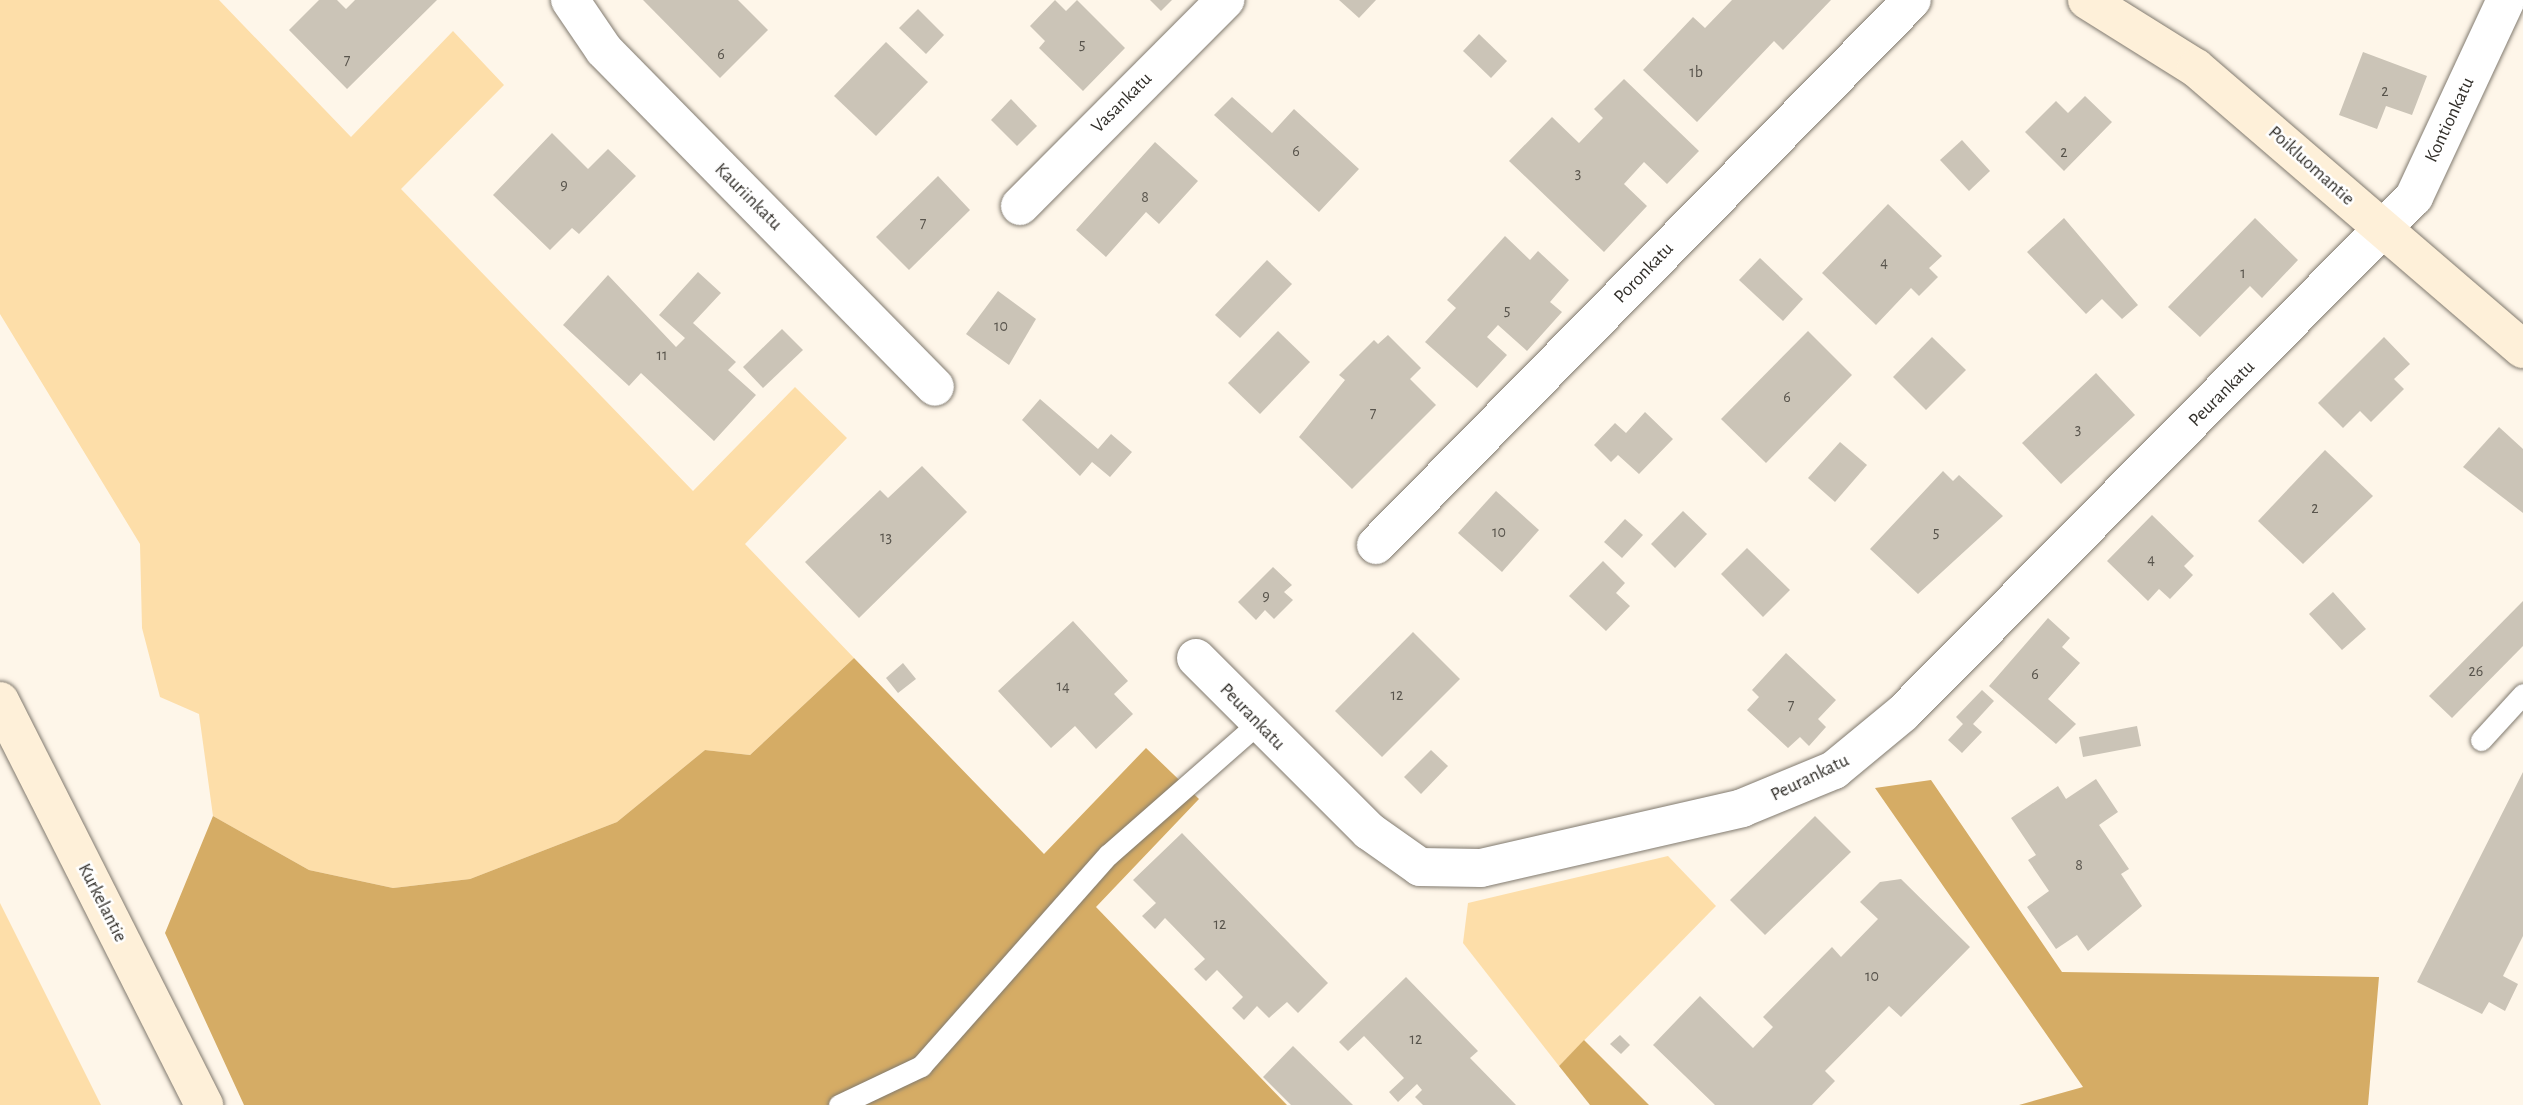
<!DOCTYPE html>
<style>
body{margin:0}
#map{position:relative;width:2523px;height:1105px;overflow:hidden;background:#fef6e9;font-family:"Alegreya Sans",sans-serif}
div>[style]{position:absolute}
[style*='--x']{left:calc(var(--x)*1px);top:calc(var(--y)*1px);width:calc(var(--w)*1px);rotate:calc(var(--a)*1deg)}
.green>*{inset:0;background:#fddea9}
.forest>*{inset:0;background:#d5ac65}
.building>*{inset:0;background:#cbc4b7}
.roads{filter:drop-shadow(0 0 2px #817a6f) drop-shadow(0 0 2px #817a6f)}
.lane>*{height:21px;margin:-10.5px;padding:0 10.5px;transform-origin:10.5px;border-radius:10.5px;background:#fff}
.street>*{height:38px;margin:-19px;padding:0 19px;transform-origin:19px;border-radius:19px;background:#fff}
.secondary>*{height:38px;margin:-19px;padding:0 19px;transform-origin:19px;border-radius:19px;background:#fef0d9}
span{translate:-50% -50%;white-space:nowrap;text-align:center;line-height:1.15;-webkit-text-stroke:5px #fff;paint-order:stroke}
.number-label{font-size:16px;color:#58544c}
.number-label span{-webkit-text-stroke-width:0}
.street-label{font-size:19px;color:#312e29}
</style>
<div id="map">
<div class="green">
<div style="clip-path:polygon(0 0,219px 0,351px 137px,453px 31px,504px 85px,401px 189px,693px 491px,795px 387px,847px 438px,745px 544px,854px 658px,750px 755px,705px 750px,617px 822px,470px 879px,393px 888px,309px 870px,213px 816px,199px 714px,160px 697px,142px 628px,140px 544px,0 314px)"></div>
<div style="clip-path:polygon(1668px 856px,1716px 906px,1559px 1066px,1463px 943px,1468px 903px)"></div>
<div style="clip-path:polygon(0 903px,101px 1105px,0 1105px)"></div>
</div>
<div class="forest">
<div style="clip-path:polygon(854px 658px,1044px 854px,1146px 748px,1199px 799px,1096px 907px,1287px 1105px,244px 1105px,165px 933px,213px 816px,309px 870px,393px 888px,470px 879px,617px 822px,705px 750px,750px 755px)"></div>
<div style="clip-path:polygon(1931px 780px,2062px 972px,2379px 977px,2368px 1105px,2019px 1105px,2083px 1087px,1875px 788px)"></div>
<div style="clip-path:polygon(1584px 1040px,1649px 1105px,1590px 1105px,1559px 1066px)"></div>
</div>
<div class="building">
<div style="clip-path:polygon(319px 0,337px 0,346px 9px,355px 0,437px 0,347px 89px,289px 30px)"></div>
<div style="clip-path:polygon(643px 0,738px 0,768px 30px,720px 78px)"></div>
<div style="clip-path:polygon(1055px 0,1066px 11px,1077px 0,1125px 48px,1083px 91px,1039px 48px,1045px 41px,1030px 26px)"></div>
<div style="clip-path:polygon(1150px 0,1172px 0,1161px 11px)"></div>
<div style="clip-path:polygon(1339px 0,1376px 0,1359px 18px)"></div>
<div style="clip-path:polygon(1732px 0,1831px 0,1783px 50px,1774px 41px,1697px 122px,1643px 70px,1693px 17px,1705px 28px)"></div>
<div style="clip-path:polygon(918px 9px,944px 35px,926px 54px,899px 28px)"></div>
<div style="clip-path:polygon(1479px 34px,1507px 61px,1491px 78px,1463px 51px)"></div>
<div style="clip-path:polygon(886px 42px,928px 82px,876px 136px,834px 96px)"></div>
<div style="clip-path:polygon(2363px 52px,2427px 76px,2412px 115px,2386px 106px,2377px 129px,2339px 115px)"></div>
<div style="clip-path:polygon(1624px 79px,1699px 151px,1667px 184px,1644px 162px,1624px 184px,1647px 206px,1604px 252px,1509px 161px,1552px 117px,1579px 143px,1603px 118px,1594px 109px)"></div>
<div style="clip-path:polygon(2085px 96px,2112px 122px,2064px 171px,2025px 132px,2056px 101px,2068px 113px)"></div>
<div style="clip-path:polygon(1232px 97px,1272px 133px,1294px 109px,1359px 169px,1319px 212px,1214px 115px)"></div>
<div style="clip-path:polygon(1011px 99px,1037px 126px,1017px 146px,991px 120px)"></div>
<div style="clip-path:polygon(552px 133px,588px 169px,608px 149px,636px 176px,579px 234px,572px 228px,550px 250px,493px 195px)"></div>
<div style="clip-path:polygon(1962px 140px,1990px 171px,1969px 191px,1940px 160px)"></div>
<div style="clip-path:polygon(1155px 142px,1198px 181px,1159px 224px,1146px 212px,1106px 257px,1076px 230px)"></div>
<div style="clip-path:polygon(938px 176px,970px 210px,909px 270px,876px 237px)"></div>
<div style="clip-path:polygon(1888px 204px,1942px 256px,1929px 268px,1938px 277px,1919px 296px,1911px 288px,1876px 325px,1822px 273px)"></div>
<div style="clip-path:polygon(2064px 218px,2138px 305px,2122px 319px,2102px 299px,2086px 314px,2027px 252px)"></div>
<div style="clip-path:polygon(2255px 218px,2298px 260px,2262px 298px,2250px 286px,2200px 337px,2168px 307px)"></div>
<div style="clip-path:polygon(1505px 236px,1530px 260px,1538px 251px,1569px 280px,1550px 302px,1562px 312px,1527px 351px,1498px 325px,1487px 337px,1507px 355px,1477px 388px,1425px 342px,1456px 308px,1447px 300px)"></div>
<div style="clip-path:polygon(1760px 258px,1803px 299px,1783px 321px,1739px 280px)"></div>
<div style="clip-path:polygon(1267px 260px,1292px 284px,1240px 338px,1215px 315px)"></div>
<div style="clip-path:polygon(698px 272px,721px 293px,693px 323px,736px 362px,728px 370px,756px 395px,714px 441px,641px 373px,629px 386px,563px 325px,608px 275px,676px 347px,685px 338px,659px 315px)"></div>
<div style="clip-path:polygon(998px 291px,1036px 319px,1009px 365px,966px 334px)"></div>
<div style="clip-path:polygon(782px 329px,803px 350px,763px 388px,743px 367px)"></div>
<div style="clip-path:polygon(1278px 331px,1310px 362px,1260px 414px,1228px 383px)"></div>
<div style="clip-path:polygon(1808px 331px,1852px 375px,1766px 463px,1721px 419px)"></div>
<div style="clip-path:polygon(1388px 335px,1421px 368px,1410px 379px,1436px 405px,1352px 489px,1299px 437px,1345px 380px,1339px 375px,1374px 340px,1378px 344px)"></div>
<div style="clip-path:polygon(1932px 337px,1966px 370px,1926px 410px,1893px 377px)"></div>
<div style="clip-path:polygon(2384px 337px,2410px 364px,2394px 379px,2404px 389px,2371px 422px,2360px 411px,2343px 428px,2318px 403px)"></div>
<div style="clip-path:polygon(2096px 373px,2135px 415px,2061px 484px,2022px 443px)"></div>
<div style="clip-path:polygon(1040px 399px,1098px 449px,1111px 434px,1132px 452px,1110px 477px,1092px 462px,1080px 476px,1022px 420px)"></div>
<div style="clip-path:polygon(1645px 412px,1673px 439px,1639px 474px,1618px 455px,1611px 462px,1594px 445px,1615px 423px,1626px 433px)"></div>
<div style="clip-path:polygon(2499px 427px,2523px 449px,2523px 513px,2463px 467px)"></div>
<div style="clip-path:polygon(1840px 442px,1867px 465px,1835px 502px,1808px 478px)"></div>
<div style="clip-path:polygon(2325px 450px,2373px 496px,2303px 564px,2258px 521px)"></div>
<div style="clip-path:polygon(922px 466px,967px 512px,859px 618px,805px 562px,880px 490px,888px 498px)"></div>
<div style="clip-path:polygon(1943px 471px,1953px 481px,1959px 475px,2003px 516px,1918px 594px,1870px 549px)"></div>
<div style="clip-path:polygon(1496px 491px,1539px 530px,1502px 572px,1458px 533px)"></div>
<div style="clip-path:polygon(1683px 511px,1707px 534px,1675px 568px,1651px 544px)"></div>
<div style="clip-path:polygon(2152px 515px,2194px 556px,2184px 566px,2193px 575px,2170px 599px,2159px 589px,2148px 601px,2107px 561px)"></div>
<div style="clip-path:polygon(1625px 519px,1643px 535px,1622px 558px,1604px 542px)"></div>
<div style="clip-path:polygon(1747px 548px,1790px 590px,1763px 617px,1721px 574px)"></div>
<div style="clip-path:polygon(1603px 561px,1625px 583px,1616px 593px,1630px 606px,1606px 631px,1569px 596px)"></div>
<div style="clip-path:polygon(1273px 567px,1292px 585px,1284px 592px,1293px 600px,1274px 619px,1265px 610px,1256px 620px,1238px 602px)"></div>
<div style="clip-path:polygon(2333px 592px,2366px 629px,2342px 650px,2309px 614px)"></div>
<div style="clip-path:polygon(2523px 601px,2523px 646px,2452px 718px,2429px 696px)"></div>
<div style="clip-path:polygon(2048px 618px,2070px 638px,2062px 647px,2080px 663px,2048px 699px,2076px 724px,2056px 744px,1989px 686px)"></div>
<div style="clip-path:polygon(1073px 621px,1128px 681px,1114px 694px,1133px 714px,1096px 749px,1075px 726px,1051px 748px,998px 691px)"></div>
<div style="clip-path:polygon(1413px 632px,1460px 679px,1382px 757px,1335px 711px)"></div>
<div style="clip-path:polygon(1786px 653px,1836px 700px,1818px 719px,1826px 727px,1809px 746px,1800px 737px,1788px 748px,1747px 710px,1759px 697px,1752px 690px)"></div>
<div style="clip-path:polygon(903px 663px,916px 679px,898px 693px,886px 678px)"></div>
<div style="clip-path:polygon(1982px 690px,1994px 701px,1973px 724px,1982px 732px,1962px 753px,1948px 740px,1963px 724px,1956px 717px)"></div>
<div style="clip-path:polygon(2137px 726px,2141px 746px,2083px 757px,2079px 737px)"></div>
<div style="clip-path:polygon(1431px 750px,1448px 766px,1421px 794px,1404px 777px)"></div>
<div style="clip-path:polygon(2523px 772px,2523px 936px,2503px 976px,2518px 984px,2505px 1011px,2489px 1002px,2482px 1014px,2417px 982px)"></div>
<div style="clip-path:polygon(2096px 779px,2118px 812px,2099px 825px,2129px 869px,2121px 874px,2142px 906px,2088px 951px,2077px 935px,2056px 949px,2027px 907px,2049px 891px,2028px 860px,2036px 855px,2011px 818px,2058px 786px,2066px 799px)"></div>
<div style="clip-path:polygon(1815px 816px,1851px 852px,1765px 935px,1730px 900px)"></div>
<div style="clip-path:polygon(1182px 833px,1328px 983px,1298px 1013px,1287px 1002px,1269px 1018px,1257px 1006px,1244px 1020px,1232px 1008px,1243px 997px,1217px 970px,1206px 981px,1194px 969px,1205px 959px,1165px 918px,1155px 929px,1142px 916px,1156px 903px,1133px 880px)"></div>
<div style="clip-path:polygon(1901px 879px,1970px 947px,1901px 1017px,1889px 1006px,1825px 1071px,1835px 1081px,1812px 1105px,1715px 1105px,1653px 1045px,1700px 996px,1753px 1048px,1773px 1027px,1763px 1017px,1832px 947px,1841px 957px,1878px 919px,1860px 902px,1880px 882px)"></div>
<div style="clip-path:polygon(1406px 977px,1478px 1051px,1470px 1058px,1516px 1105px,1423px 1105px,1415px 1097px,1422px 1090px,1417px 1084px,1398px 1102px,1389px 1092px,1404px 1078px,1364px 1036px,1348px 1051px,1339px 1042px)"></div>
<div style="clip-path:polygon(1620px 1035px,1630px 1045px,1621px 1054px,1610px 1044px)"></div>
<div style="clip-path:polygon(1293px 1046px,1353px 1105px,1291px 1105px,1263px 1077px)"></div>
</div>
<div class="roads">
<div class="lane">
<div style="--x:2481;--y:740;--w:62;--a:-47.6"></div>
<div style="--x:839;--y:1105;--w:91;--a:-25.4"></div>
<div style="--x:921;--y:1066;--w:282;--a:-48.5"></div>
<div style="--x:1108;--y:855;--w:198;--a:-41.3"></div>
</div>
<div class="street">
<div style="--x:570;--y:0;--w:60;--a:55.8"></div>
<div style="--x:604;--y:50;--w:472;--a:45.5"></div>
<div style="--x:1020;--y:206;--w:291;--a:-45.1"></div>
<div style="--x:1376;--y:545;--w:764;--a:-45.48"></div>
<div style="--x:1196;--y:658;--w:245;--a:45"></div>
<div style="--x:1369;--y:831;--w:62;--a:35.2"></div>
<div style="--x:1420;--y:867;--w:61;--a:0.9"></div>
<div style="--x:1481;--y:868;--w:268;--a:-12.9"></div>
<div style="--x:1742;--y:808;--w:100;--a:-22.4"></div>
<div style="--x:1834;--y:770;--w:89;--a:-39.6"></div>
<div style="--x:1903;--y:713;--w:726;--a:-45.28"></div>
<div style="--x:2414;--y:197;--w:217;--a:-65"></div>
</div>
<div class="secondary">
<div style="--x:2087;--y:0;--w:128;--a:32"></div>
<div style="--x:2196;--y:68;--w:431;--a:40.7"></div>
<div style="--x:0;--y:701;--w:453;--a:63.2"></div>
</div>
</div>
<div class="number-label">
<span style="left:1082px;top:44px">5</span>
<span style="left:721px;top:54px">6</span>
<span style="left:347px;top:60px">7</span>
<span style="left:1696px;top:72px">1b</span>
<span style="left:2385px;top:91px">2</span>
<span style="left:1296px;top:151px">6</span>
<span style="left:2064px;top:152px">2</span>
<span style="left:1578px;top:173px">3</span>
<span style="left:564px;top:185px">9</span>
<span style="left:1145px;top:197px">8</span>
<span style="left:923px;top:223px">7</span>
<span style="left:1884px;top:262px">4</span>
<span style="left:2243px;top:273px">1</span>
<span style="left:1507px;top:310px">5</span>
<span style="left:1001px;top:326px">10</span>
<span style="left:662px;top:355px">11</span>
<span style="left:1787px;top:397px">6</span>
<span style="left:1373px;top:413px">7</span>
<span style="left:2078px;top:429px">3</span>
<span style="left:2315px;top:508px">2</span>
<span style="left:1499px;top:532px">10</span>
<span style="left:1936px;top:532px">5</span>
<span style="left:886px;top:537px">13</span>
<span style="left:2151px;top:559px">4</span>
<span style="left:1266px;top:596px">9</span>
<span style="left:2476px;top:671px">26</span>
<span style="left:2035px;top:674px">6</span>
<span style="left:1063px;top:686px">14</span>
<span style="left:1397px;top:695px">12</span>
<span style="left:1791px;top:705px">7</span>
<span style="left:2079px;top:865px">8</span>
<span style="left:1220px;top:924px">12</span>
<span style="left:1872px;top:976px">10</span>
<span style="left:1416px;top:1039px">12</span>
</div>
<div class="street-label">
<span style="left:1122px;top:103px;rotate:-45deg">Vasankatu</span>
<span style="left:2450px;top:120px;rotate:-65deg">Kontionkatu</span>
<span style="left:2311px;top:166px;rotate:42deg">Poikluomantie</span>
<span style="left:748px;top:197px;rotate:45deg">Kauriinkatu</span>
<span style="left:1644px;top:273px;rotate:-46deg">Poronkatu</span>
<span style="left:2222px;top:394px;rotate:-45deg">Peurankatu</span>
<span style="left:1252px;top:717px;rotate:46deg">Peurankatu</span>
<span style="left:1810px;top:778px;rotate:-26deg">Peurankatu</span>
<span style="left:102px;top:903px;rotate:63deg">Kurkelantie</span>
</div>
</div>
